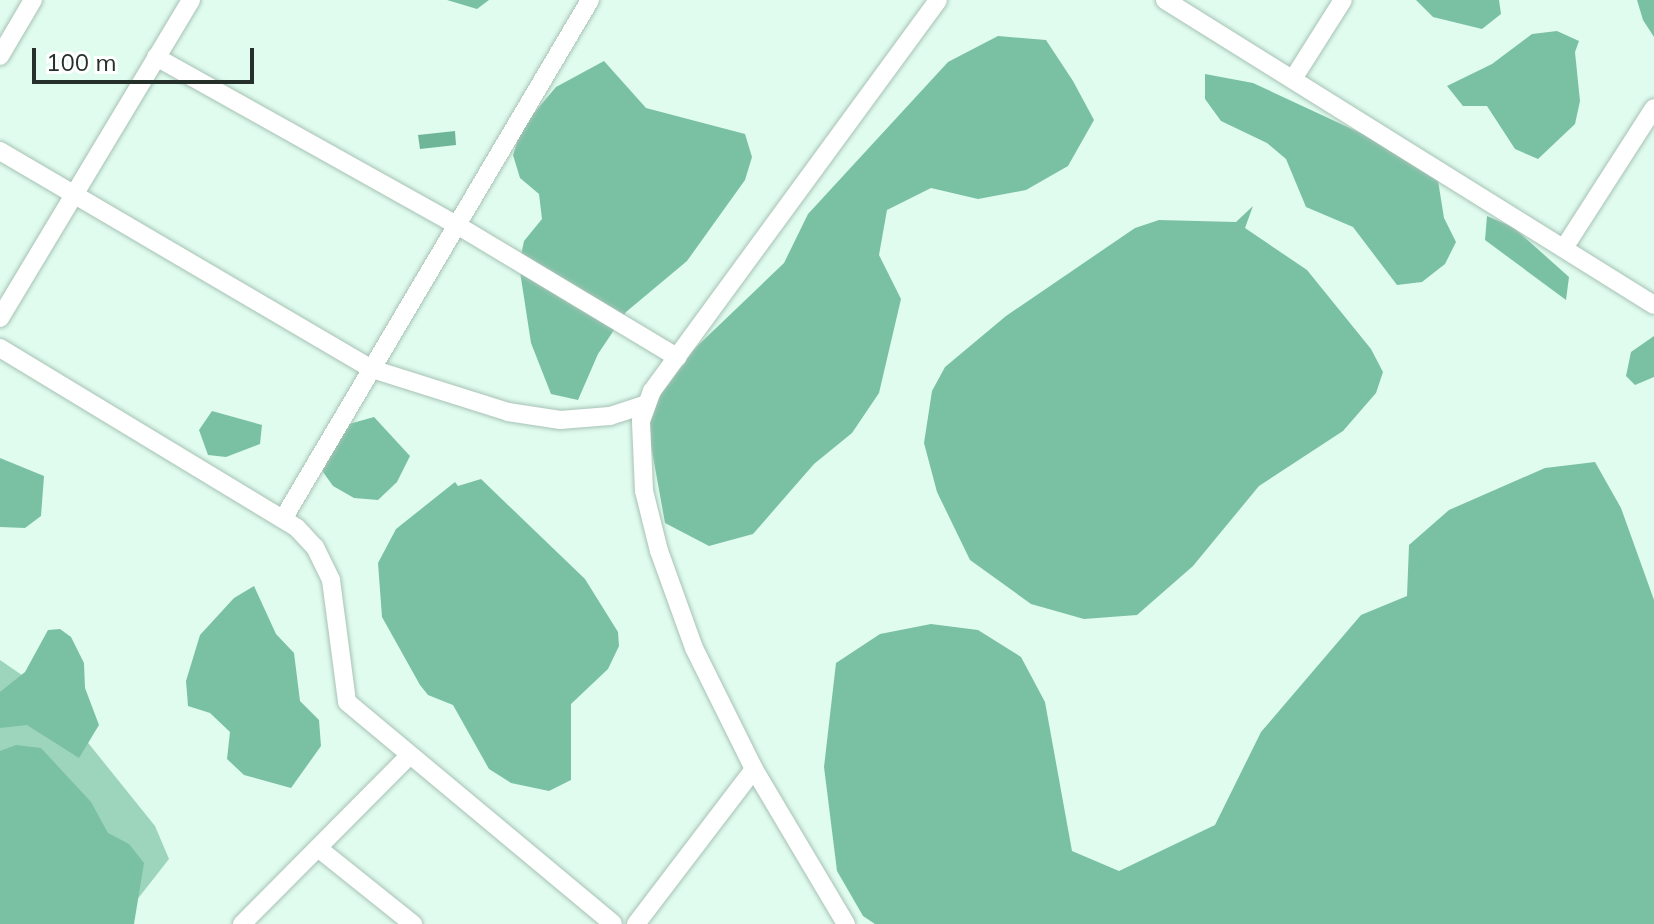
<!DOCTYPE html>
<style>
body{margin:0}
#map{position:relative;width:1654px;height:924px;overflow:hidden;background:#e0fcef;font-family:Mulish,sans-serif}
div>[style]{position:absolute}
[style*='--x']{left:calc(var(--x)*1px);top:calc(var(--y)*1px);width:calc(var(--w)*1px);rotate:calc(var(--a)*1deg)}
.green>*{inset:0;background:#9dd4bc}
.forest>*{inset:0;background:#7ac1a4}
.water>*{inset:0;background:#6fb698}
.roads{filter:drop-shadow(0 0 2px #a7c2b5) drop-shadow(0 0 2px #a7c2b5)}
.minor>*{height:18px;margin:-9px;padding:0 9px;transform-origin:9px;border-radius:9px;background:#fff}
span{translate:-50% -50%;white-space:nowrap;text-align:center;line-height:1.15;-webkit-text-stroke:8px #fff;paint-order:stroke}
.scale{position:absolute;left:32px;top:48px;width:222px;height:36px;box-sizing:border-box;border:4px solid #25302b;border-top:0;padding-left:10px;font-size:24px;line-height:28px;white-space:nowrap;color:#25302b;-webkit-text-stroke:6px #fff;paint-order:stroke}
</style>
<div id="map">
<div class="green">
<div style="clip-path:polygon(0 660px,48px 693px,155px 826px,169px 859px,118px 924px,0 924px)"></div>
</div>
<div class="forest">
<div style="clip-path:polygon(447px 0,489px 0,477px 9px)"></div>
<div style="clip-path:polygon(1416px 0,1499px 0,1501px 14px,1482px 29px,1433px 17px)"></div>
<div style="clip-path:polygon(1637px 0,1654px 0,1654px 37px,1643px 20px)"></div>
<div style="clip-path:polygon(1557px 31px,1579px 41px,1575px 52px,1580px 101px,1575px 124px,1538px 159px,1515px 149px,1487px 106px,1463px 106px,1447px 86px,1492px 64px,1532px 34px)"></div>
<div style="clip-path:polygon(998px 36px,1046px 40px,1073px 81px,1094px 120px,1068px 166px,1026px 190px,978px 199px,931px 188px,887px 210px,879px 255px,901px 299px,879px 393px,852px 433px,814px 464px,753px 534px,709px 546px,665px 523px,646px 418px,668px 374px,784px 263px,808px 214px,948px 62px)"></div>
<div style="clip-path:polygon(604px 61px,646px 108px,745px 134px,752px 157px,745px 180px,687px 261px,626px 312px,598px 354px,578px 400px,551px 394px,531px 343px,519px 265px,524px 241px,542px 219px,539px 194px,520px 178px,513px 155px,522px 127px,556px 87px)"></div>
<div style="clip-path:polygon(1205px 74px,1253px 83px,1436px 168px,1444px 218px,1456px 242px,1445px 264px,1422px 282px,1397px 285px,1353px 227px,1306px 207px,1286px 159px,1267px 143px,1221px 121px,1205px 99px)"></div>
<div style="clip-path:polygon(1253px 206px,1245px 228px,1307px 270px,1371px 349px,1383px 372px,1376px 393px,1343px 431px,1259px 486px,1193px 566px,1137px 615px,1084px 619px,1031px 604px,970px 560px,937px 492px,924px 443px,932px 391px,945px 367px,1006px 316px,1135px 228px,1159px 220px,1236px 222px)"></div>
<div style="clip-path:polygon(1487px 216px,1513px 227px,1569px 277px,1566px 300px,1485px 240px)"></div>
<div style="clip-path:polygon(1654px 336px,1654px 377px,1635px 385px,1626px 376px,1631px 352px)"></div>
<div style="clip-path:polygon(212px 411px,262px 425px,260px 444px,226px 457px,208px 455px,199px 430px)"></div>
<div style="clip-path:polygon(374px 417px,410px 456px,397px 482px,378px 500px,354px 498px,333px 486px,318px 465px,349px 424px)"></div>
<div style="clip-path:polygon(0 458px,44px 476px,41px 516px,25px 528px,0 527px)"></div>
<div style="clip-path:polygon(1595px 462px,1621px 508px,1654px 600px,1654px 924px,875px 924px,863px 916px,837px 871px,824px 767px,836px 663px,880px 634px,931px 624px,978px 630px,1021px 657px,1045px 702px,1072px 851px,1119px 871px,1215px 825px,1261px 732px,1361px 615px,1407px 596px,1409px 545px,1449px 510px,1545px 468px)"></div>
<div style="clip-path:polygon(481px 479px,585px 579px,618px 632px,619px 646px,608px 669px,571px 704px,571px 780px,549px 791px,511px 783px,489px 769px,453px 705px,428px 695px,420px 685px,382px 617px,378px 563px,396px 529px,455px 482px,458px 486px)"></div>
<div style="clip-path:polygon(254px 586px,276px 634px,294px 653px,300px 701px,319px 720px,321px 746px,291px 788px,244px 775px,227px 759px,230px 732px,210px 713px,188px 706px,186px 681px,200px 635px,234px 598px)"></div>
<div style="clip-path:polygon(60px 629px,71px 637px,84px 663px,85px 688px,99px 725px,79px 758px,27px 725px,0 728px,0 692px,25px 672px,48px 630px)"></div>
<div style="clip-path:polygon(16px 745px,41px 748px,91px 802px,108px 833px,129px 844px,144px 863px,134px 924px,0 924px,0 751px)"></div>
</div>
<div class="water">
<div style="clip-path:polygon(455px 131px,456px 145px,420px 149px,418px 135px)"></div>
</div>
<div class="roads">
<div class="minor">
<div style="--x:1165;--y:0;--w:576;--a:31.95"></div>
<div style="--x:0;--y:56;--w:65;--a:-59.5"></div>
<div style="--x:156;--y:57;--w:345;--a:29.2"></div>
<div style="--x:457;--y:225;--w:257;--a:31"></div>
<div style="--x:1293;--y:79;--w:93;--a:-57.7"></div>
<div style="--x:0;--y:151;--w:431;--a:30.4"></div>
<div style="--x:372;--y:369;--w:143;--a:17.5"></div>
<div style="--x:508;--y:412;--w:53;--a:8.7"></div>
<div style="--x:560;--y:420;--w:50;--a:-4.6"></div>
<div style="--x:610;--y:416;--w:36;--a:-18"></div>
<div style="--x:1564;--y:248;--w:166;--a:-57.3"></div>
<div style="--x:0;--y:318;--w:371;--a:-59"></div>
<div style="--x:0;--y:348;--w:347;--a:31.2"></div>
<div style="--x:297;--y:528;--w:26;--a:47"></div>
<div style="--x:315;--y:547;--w:37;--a:64"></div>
<div style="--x:331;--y:580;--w:123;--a:82.5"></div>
<div style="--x:347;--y:702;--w:346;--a:39.8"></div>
<div style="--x:283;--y:519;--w:603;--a:-59.39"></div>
<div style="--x:318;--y:848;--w:122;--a:38.7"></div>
<div style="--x:242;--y:924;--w:237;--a:-45.2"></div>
<div style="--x:636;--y:924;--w:195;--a:-52.7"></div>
<div style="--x:846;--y:924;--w:180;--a:-120.7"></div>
<div style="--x:754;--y:769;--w:135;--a:-116.4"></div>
<div style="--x:694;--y:648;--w:103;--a:-109.8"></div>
<div style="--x:659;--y:551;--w:62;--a:-104"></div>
<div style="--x:644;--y:491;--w:70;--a:-92.5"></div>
<div style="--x:641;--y:421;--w:32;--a:-70"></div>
<div style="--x:652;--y:391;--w:484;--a:-53.8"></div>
</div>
</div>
<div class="scale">100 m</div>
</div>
